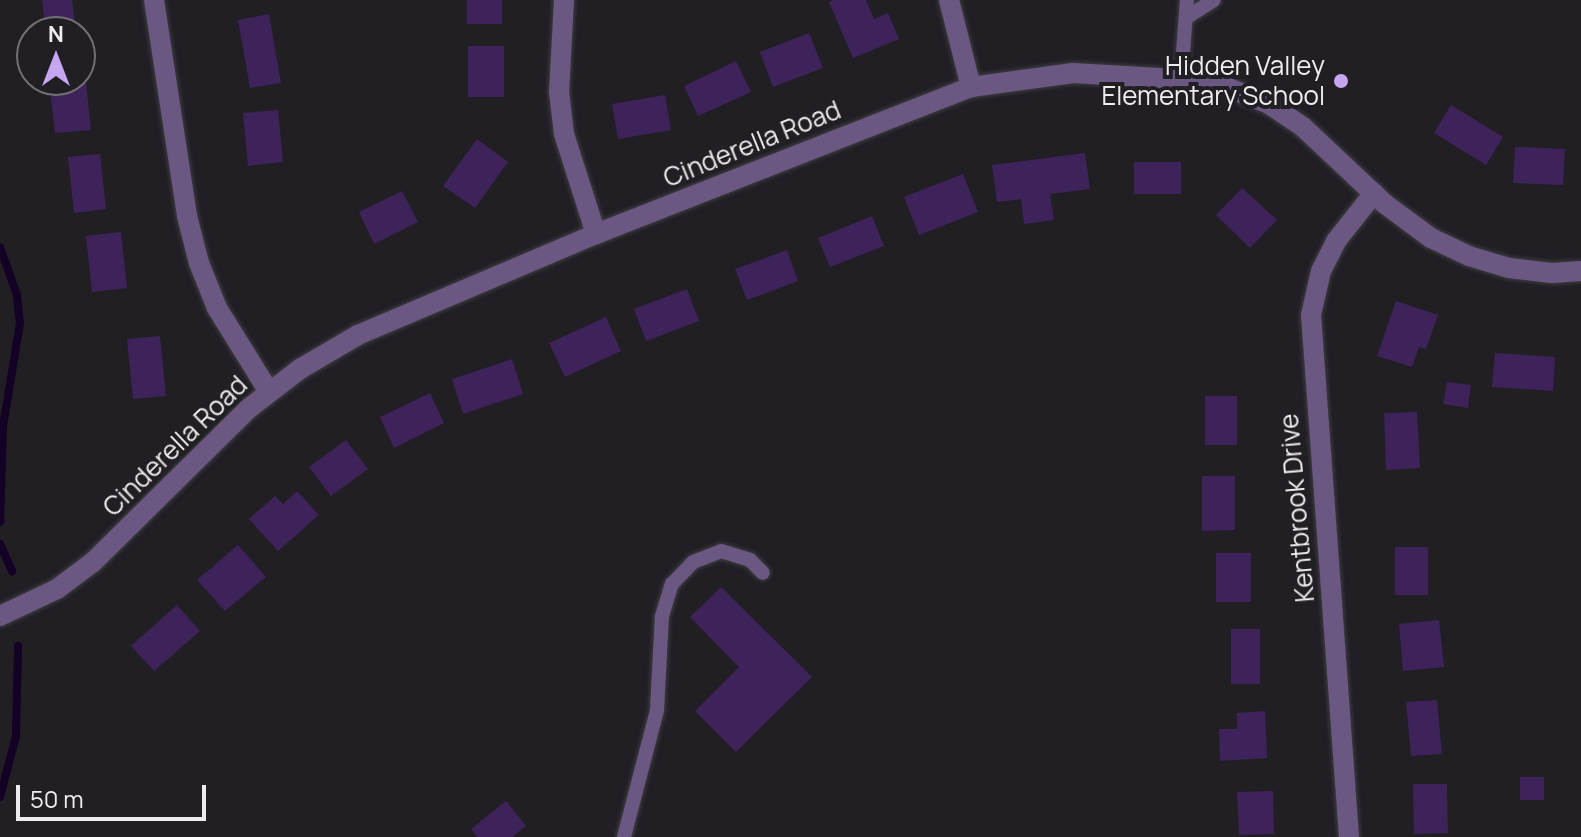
<!DOCTYPE html>
<style>
body{margin:0}
#map{position:relative;width:1581px;height:837px;overflow:hidden;background:#211f24;font-family:Manrope,sans-serif}
div>[style]{position:absolute}
[style*='--x']{left:calc(var(--x)*1px);top:calc(var(--y)*1px);width:calc(var(--w)*1px);rotate:calc(var(--a)*1deg)}
.stream>*{height:8px;margin:-4px;padding:0 4px;transform-origin:4px;border-radius:4px;background:#130126}
.building>*{inset:0;background:#3d235a}
.roads{filter:drop-shadow(0 0 2px #3e3c41) drop-shadow(0 0 2px #3e3c41)}
.service>*{height:14px;margin:-7px;padding:0 7px;transform-origin:7px;border-radius:7px;background:#6a5883}
.minor>*{height:20px;margin:-10px;padding:0 10px;transform-origin:10px;border-radius:10px;background:#6a5883}
.dots>*{width:22px;height:22px;translate:-50% -50%;box-sizing:border-box;border:4px solid #211f24;border-radius:50%}
span{translate:-50% -50%;white-space:nowrap;text-align:center;line-height:1.15;-webkit-text-stroke:8px #211f24;paint-order:stroke}
.poi-label{font-size:26px;color:#eeecf0}
.right{translate:-100% -50%;text-align:right}
.street-label{font-size:26px;color:#eeecf0}
.north{position:absolute;left:16px;top:16px;width:80px;height:80px;box-sizing:border-box;background:#211f24;border:2px solid #737176;border-radius:50%;rotate:0deg;font-size:22px;font-weight:700;line-height:32px;text-align:center;color:#eeecf0}
.north::after{content:'';display:block;margin:auto;width:28px;height:36px;background:#c6a6f0;clip-path:polygon(50% 0,100% 100%,50% 72%,0 100%)}
.scale{position:absolute;left:16px;top:785px;width:190px;height:36px;box-sizing:border-box;border:4px solid #eeecf0;border-top:0;padding-left:10px;font-size:24px;line-height:28px;white-space:nowrap;color:#eeecf0;-webkit-text-stroke:6px #211f24;paint-order:stroke}
</style>
<div id="map">
<div class="stream">
<div style="--x:0;--y:247;--w:51;--a:70.5"></div>
<div style="--x:17;--y:295;--w:28;--a:84"></div>
<div style="--x:20;--y:323;--w:105;--a:99.3"></div>
<div style="--x:3;--y:427;--w:95;--a:91.8"></div>
<div style="--x:0;--y:544;--w:30;--a:66"></div>
<div style="--x:0;--y:797;--w:63;--a:-75.3"></div>
<div style="--x:16;--y:736;--w:90;--a:-88.7"></div>
</div>
<div class="building">
<div style="clip-path:polygon(42px 0,72px 0,76px 32px,46px 32px)"></div>
<div style="clip-path:polygon(467px 0,502px 0,502px 24px,467px 24px)"></div>
<div style="clip-path:polygon(833px 0,866px 0,874px 19px,888px 13px,899px 39px,853px 58px,829px 2px)"></div>
<div style="clip-path:polygon(269px 14px,281px 83px,250px 88px,238px 20px)"></div>
<div style="clip-path:polygon(809px 33px,823px 68px,773px 87px,760px 52px)"></div>
<div style="clip-path:polygon(468px 46px,504px 46px,504px 97px,468px 97px)"></div>
<div style="clip-path:polygon(736px 61px,751px 92px,698px 116px,684px 86px)"></div>
<div style="clip-path:polygon(85px 73px,91px 130px,55px 133px,49px 80px,80px 80px,80px 74px)"></div>
<div style="clip-path:polygon(665px 95px,671px 130px,618px 139px,612px 104px)"></div>
<div style="clip-path:polygon(1451px 105px,1503px 137px,1486px 165px,1434px 133px)"></div>
<div style="clip-path:polygon(278px 110px,283px 162px,248px 166px,243px 113px)"></div>
<div style="clip-path:polygon(477px 139px,508px 162px,475px 208px,443px 186px)"></div>
<div style="clip-path:polygon(1515px 147px,1565px 149px,1563px 185px,1513px 183px)"></div>
<div style="clip-path:polygon(1085px 153px,1090px 189px,1050px 194px,1054px 220px,1024px 224px,1021px 199px,997px 202px,992px 165px)"></div>
<div style="clip-path:polygon(100px 154px,106px 209px,74px 213px,68px 157px)"></div>
<div style="clip-path:polygon(1134px 162px,1181px 162px,1181px 194px,1134px 194px)"></div>
<div style="clip-path:polygon(963px 174px,978px 212px,919px 235px,904px 197px)"></div>
<div style="clip-path:polygon(1242px 188px,1277px 220px,1250px 248px,1216px 215px)"></div>
<div style="clip-path:polygon(402px 191px,418px 222px,374px 244px,359px 212px)"></div>
<div style="clip-path:polygon(872px 216px,884px 246px,830px 267px,818px 238px)"></div>
<div style="clip-path:polygon(121px 232px,127px 288px,92px 292px,86px 236px)"></div>
<div style="clip-path:polygon(787px 250px,798px 281px,747px 300px,735px 269px)"></div>
<div style="clip-path:polygon(687px 289px,699px 321px,646px 341px,634px 309px)"></div>
<div style="clip-path:polygon(1396px 301px,1438px 315px,1426px 349px,1419px 347px,1412px 367px,1377px 356px)"></div>
<div style="clip-path:polygon(606px 317px,621px 351px,565px 377px,549px 343px)"></div>
<div style="clip-path:polygon(160px 336px,166px 396px,133px 399px,127px 339px)"></div>
<div style="clip-path:polygon(1495px 353px,1555px 357px,1553px 391px,1492px 387px)"></div>
<div style="clip-path:polygon(512px 359px,523px 394px,463px 414px,452px 379px)"></div>
<div style="clip-path:polygon(1447px 382px,1471px 385px,1468px 408px,1443px 404px)"></div>
<div style="clip-path:polygon(430px 393px,444px 423px,394px 448px,380px 417px)"></div>
<div style="clip-path:polygon(1205px 396px,1237px 396px,1237px 445px,1205px 445px)"></div>
<div style="clip-path:polygon(1417px 412px,1420px 468px,1386px 470px,1384px 413px)"></div>
<div style="clip-path:polygon(346px 440px,368px 469px,331px 496px,309px 467px)"></div>
<div style="clip-path:polygon(1202px 476px,1235px 476px,1235px 530px,1202px 531px)"></div>
<div style="clip-path:polygon(297px 491px,319px 515px,278px 551px,249px 519px,275px 496px,283px 504px)"></div>
<div style="clip-path:polygon(238px 545px,266px 577px,225px 611px,197px 580px)"></div>
<div style="clip-path:polygon(1395px 547px,1428px 547px,1428px 595px,1395px 595px)"></div>
<div style="clip-path:polygon(1216px 553px,1251px 553px,1251px 602px,1216px 602px)"></div>
<div style="clip-path:polygon(721px 587px,812px 677px,736px 752px,695px 711px,739px 667px,690px 617px)"></div>
<div style="clip-path:polygon(177px 605px,200px 631px,154px 671px,131px 646px)"></div>
<div style="clip-path:polygon(1439px 620px,1444px 667px,1403px 671px,1399px 624px)"></div>
<div style="clip-path:polygon(1231px 629px,1260px 629px,1260px 684px,1231px 684px)"></div>
<div style="clip-path:polygon(1437px 700px,1442px 754px,1411px 756px,1406px 702px)"></div>
<div style="clip-path:polygon(1265px 711px,1267px 758px,1220px 761px,1219px 729px,1237px 729px,1237px 713px)"></div>
<div style="clip-path:polygon(1520px 777px,1544px 777px,1544px 800px,1520px 800px)"></div>
<div style="clip-path:polygon(1413px 784px,1447px 784px,1448px 833px,1414px 834px)"></div>
<div style="clip-path:polygon(1273px 791px,1274px 834px,1239px 835px,1237px 792px)"></div>
<div style="clip-path:polygon(506px 801px,526px 826px,512px 837px,477px 837px,471px 829px)"></div>
</div>
<div class="roads">
<div class="service">
<div style="--x:1186;--y:18;--w:33;--a:-33"></div>
<div style="--x:1181;--y:79;--w:79;--a:-85.7"></div>
<div style="--x:624;--y:837;--w:131;--a:-75.4"></div>
<div style="--x:657;--y:710;--w:94;--a:-87"></div>
<div style="--x:662;--y:616;--w:34;--a:-73"></div>
<div style="--x:672;--y:584;--w:30;--a:-46"></div>
<div style="--x:693;--y:562;--w:30;--a:-21"></div>
<div style="--x:721;--y:551;--w:30;--a:17"></div>
<div style="--x:750;--y:560;--w:18;--a:45"></div>
</div>
<div class="minor">
<div style="--x:154;--y:0;--w:219;--a:81.3"></div>
<div style="--x:187;--y:216;--w:49;--a:75.7"></div>
<div style="--x:199;--y:263;--w:48;--a:68.2"></div>
<div style="--x:217;--y:308;--w:99;--a:58.2"></div>
<div style="--x:564;--y:0;--w:91;--a:93.1"></div>
<div style="--x:559;--y:91;--w:43;--a:83.4"></div>
<div style="--x:564;--y:134;--w:105;--a:72.3"></div>
<div style="--x:949;--y:0;--w:90;--a:75.8"></div>
<div style="--x:0;--y:616;--w:63;--a:-25.3"></div>
<div style="--x:57;--y:589;--w:45;--a:-36.9"></div>
<div style="--x:93;--y:562;--w:218;--a:-44.6"></div>
<div style="--x:248;--y:409;--w:66;--a:-37.6"></div>
<div style="--x:300;--y:369;--w:67;--a:-30.4"></div>
<div style="--x:358;--y:335;--w:259;--a:-23"></div>
<div style="--x:596;--y:234;--w:403;--a:-21.4"></div>
<div style="--x:971;--y:87;--w:103;--a:-7.8"></div>
<div style="--x:1073;--y:73;--w:138;--a:3.3"></div>
<div style="--x:1211;--y:81;--w:62;--a:21.6"></div>
<div style="--x:1269;--y:104;--w:41;--a:34.1"></div>
<div style="--x:1303;--y:127;--w:112;--a:43.2"></div>
<div style="--x:1385;--y:204;--w:57;--a:36.5"></div>
<div style="--x:1431;--y:238;--w:42;--a:25.3"></div>
<div style="--x:1469;--y:256;--w:42;--a:16.7"></div>
<div style="--x:1509;--y:268;--w:43;--a:6.6"></div>
<div style="--x:1552;--y:273;--w:29;--a:-4"></div>
<div style="--x:1349;--y:837;--w:523;--a:-94.16"></div>
<div style="--x:1311;--y:315;--w:45;--a:-77.2"></div>
<div style="--x:1321;--y:271;--w:34;--a:-63"></div>
<div style="--x:1336;--y:241;--w:61;--a:-51.6"></div>
</div>
</div>
<div class="dots">
<div style="left:1341px;top:81px;background:#c6a6f0"></div>
</div>
<div class="poi-label">
<span class="right" style="left:1325px;top:81px">Hidden Valley<br>Elementary School</span>
</div>
<div class="street-label">
<span style="left:752px;top:144px;rotate:-22deg">Cinderella Road</span>
<span style="left:175px;top:446px;rotate:-44deg">Cinderella Road</span>
<span style="left:1297px;top:508px;rotate:-95deg">Kentbrook Drive</span>
</div>
<div class="north">N</div>
<div class="scale">50 m</div>
</div>
